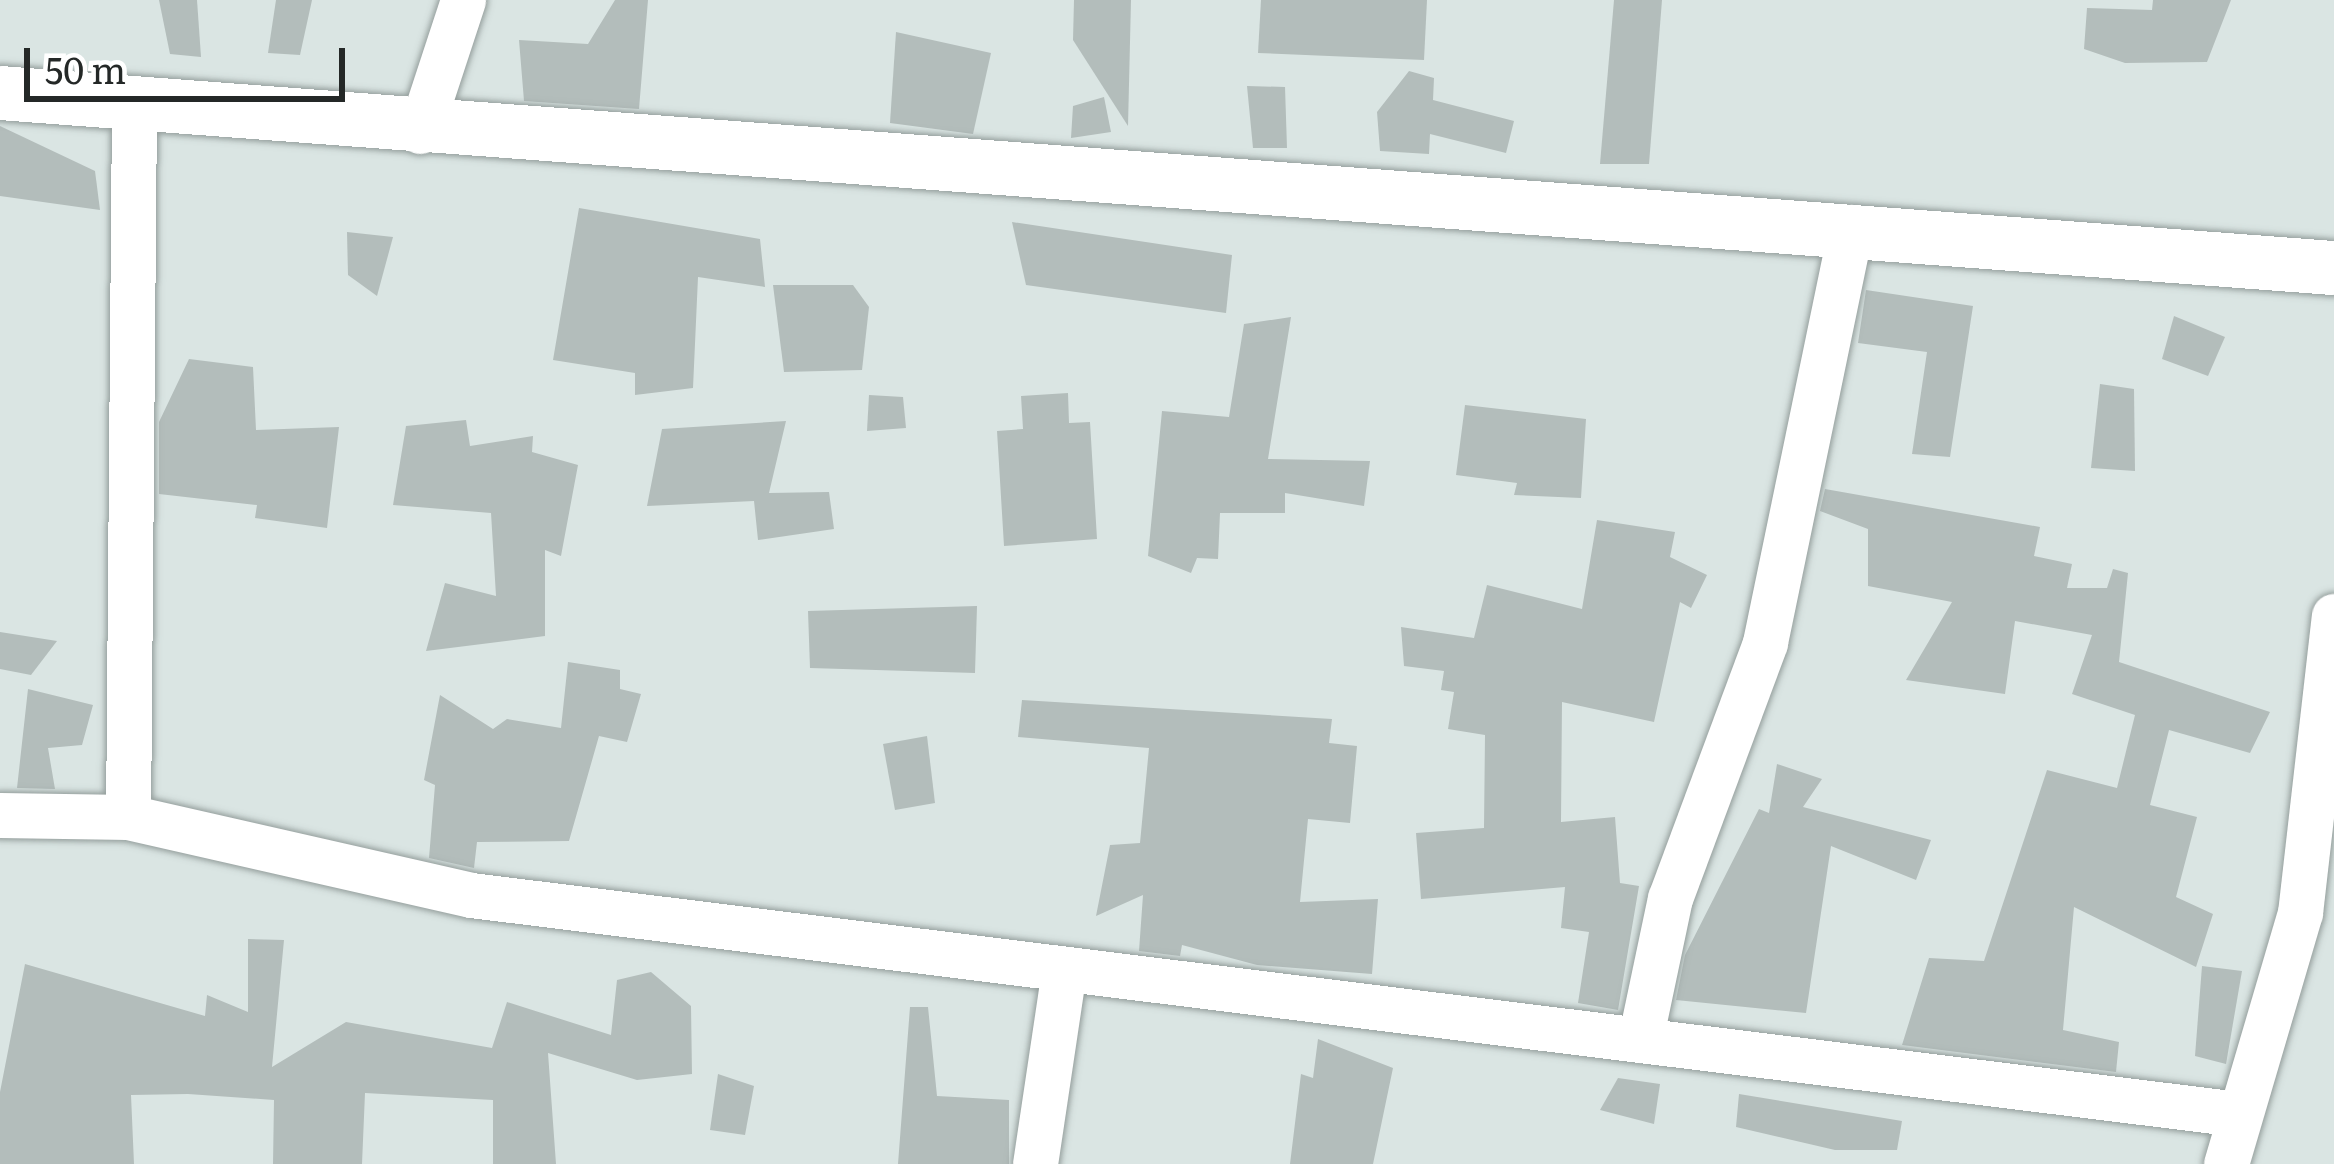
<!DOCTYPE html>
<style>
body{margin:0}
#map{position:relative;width:2334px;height:1164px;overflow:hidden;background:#dae5e3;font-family:Literata,serif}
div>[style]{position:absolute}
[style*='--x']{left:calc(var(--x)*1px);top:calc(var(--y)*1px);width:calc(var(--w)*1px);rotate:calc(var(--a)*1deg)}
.building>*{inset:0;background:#b3bdbb}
.roads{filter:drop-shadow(0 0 3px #949e9c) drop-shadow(0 0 3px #949e9c)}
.minor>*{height:45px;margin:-22.5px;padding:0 22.5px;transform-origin:22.5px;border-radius:22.5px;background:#fff}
.tertiary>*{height:54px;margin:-27px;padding:0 27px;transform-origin:27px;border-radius:27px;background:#fff}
span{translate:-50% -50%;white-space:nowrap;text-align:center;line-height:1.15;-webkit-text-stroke:10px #fff;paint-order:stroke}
.scale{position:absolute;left:24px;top:48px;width:321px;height:54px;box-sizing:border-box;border:6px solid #242827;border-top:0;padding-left:15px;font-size:36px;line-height:42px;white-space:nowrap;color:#242827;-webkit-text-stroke:9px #fff;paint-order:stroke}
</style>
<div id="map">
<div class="building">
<div style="clip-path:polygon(159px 0,197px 0,201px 57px,170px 54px)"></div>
<div style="clip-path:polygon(276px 0,312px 0,300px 55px,268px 53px)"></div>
<div style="clip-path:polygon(615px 0,648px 0,639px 109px,524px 101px,519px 40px,588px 44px)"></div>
<div style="clip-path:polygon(1074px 0,1131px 0,1128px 126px,1073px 40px)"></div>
<div style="clip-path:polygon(1261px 0,1427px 0,1424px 60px,1258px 53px)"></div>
<div style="clip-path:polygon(1614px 0,1662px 0,1649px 164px,1600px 164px)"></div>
<div style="clip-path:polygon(2153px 0,2231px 0,2207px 62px,2125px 63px,2084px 49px,2087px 8px,2152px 10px)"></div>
<div style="clip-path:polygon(896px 32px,991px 53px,973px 134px,890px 123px)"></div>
<div style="clip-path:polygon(1409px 71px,1434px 78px,1433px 100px,1514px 121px,1506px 153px,1430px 134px,1429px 154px,1380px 151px,1377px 112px)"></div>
<div style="clip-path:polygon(1247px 86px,1285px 87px,1287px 148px,1253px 148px)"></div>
<div style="clip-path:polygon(1104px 97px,1111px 132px,1071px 138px,1073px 106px)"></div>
<div style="clip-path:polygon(0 126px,95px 171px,100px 210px,0 196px)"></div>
<div style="clip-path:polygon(579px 208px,760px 239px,765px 287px,698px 277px,693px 388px,635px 395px,635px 373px,553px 360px)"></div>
<div style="clip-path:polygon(1012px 222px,1232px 255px,1226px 313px,1026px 285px)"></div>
<div style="clip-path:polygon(347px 232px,393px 237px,377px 296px,348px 275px)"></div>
<div style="clip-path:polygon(773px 285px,853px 285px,869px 307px,862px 370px,784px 372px)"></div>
<div style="clip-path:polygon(1866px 290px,1973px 306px,1950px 457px,1912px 454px,1927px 352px,1858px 343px)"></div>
<div style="clip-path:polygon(2174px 316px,2225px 337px,2208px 376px,2162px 359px)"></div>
<div style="clip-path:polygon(1291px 317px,1268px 459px,1370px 461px,1364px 506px,1285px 493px,1285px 513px,1220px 513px,1218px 559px,1197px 558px,1191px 573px,1148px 556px,1162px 411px,1229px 417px,1244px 324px)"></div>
<div style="clip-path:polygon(189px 359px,253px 367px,256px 430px,339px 427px,327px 528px,255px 518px,257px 505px,159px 494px,159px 422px)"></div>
<div style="clip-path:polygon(2100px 384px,2134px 389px,2135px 471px,2091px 468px)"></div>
<div style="clip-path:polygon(1068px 393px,1069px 423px,1090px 422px,1097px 539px,1004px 546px,997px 431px,1023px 429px,1021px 396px)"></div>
<div style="clip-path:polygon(869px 395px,903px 397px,906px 428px,867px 431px)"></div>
<div style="clip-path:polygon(1465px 405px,1586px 419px,1581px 498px,1514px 495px,1517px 483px,1456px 475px)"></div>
<div style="clip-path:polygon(466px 420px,470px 446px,533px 436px,532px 452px,578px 465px,561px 556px,545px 550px,545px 636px,426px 651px,445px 583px,496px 596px,491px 513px,393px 505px,406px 426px)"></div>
<div style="clip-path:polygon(786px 421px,769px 493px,829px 492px,834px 529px,758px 540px,754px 501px,647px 506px,662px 429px)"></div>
<div style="clip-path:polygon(1825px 489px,2040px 527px,2034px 556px,2072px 564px,2067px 588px,2107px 588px,2113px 569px,2128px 573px,2119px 662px,2270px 712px,2250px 753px,2169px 730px,2150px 805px,2197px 817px,2176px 897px,2213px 914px,2196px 967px,2074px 907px,2063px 1030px,2119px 1042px,2116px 1072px,1902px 1045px,1929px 958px,1984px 961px,2047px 770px,2117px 788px,2135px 715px,2072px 694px,2092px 635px,2015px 621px,2005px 694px,1906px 680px,1952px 602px,1868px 586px,1868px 529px,1820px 511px)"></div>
<div style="clip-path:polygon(1597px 520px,1675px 532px,1670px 557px,1707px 575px,1691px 608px,1680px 602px,1654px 722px,1562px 702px,1561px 822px,1615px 817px,1620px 883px,1639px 886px,1618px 1010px,1578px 1003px,1589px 932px,1561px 928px,1565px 887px,1421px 899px,1416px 833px,1484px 828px,1485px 735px,1448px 729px,1454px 692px,1441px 690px,1444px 671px,1404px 666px,1401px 627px,1474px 638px,1487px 585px,1582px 609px)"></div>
<div style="clip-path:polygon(977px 606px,975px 673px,810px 668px,808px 611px)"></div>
<div style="clip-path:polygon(0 632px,57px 641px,31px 675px,0 669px)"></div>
<div style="clip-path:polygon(568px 662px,620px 670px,620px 689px,641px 694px,627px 742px,599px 736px,569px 841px,477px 842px,474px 868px,429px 858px,435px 785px,424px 780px,440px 695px,493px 729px,507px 719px,561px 728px)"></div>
<div style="clip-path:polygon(28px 689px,93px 705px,82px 745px,48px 748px,55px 789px,17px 788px)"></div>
<div style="clip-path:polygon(1022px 700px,1332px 719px,1329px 743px,1357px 746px,1350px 823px,1308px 819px,1300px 902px,1378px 899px,1372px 974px,1257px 965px,1182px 945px,1180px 956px,1139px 951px,1143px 895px,1096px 916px,1110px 845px,1140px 843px,1149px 748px,1018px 737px)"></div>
<div style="clip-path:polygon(927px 736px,935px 803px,895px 810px,883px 744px)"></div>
<div style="clip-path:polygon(1777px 764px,1822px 779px,1803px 807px,1931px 840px,1916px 880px,1831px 846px,1806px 1013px,1676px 1000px,1685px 955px,1759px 809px,1769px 813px)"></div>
<div style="clip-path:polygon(248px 939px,284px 940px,272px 1067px,346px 1022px,492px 1048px,507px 1002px,611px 1035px,617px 980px,651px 972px,691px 1006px,692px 1074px,637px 1080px,548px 1053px,556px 1164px,493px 1164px,493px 1100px,365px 1093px,362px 1164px,273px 1164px,274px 1100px,188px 1094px,131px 1095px,134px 1164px,0 1164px,0 1092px,25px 964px,205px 1016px,207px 995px,248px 1012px)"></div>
<div style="clip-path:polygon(2202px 966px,2242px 971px,2226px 1064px,2195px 1056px)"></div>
<div style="clip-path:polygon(910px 1007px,928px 1007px,937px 1096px,1009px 1100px,1009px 1164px,898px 1164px)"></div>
<div style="clip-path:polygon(1318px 1039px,1393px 1068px,1373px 1164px,1290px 1164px,1301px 1074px,1313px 1078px)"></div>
<div style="clip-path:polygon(718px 1074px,754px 1086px,745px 1135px,710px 1130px)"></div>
<div style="clip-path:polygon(1618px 1078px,1660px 1084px,1654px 1124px,1600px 1110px)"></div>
<div style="clip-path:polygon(1739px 1094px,1902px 1121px,1897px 1150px,1835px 1150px,1736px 1127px)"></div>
</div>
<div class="roads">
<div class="minor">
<div style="--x:134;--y:105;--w:712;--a:90.48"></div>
<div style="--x:128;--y:817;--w:352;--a:12.8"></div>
<div style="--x:471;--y:895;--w:1178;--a:7.07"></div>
<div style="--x:420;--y:131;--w:138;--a:-71.8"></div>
<div style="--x:1851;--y:227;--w:425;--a:101.7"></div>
<div style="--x:1765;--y:643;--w:272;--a:110.4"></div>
<div style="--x:1670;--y:898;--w:145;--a:101.9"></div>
<div style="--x:1640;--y:1040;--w:603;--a:7.05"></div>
<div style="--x:0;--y:815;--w:128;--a:0.9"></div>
<div style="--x:1035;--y:1164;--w:189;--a:-81.5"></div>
<div style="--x:2226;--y:1164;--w:262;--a:-73.6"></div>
<div style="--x:2300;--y:913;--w:299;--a:-83.5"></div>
</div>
<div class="tertiary">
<div style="--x:0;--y:93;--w:2341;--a:4.29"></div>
</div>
</div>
<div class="scale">50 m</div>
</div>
